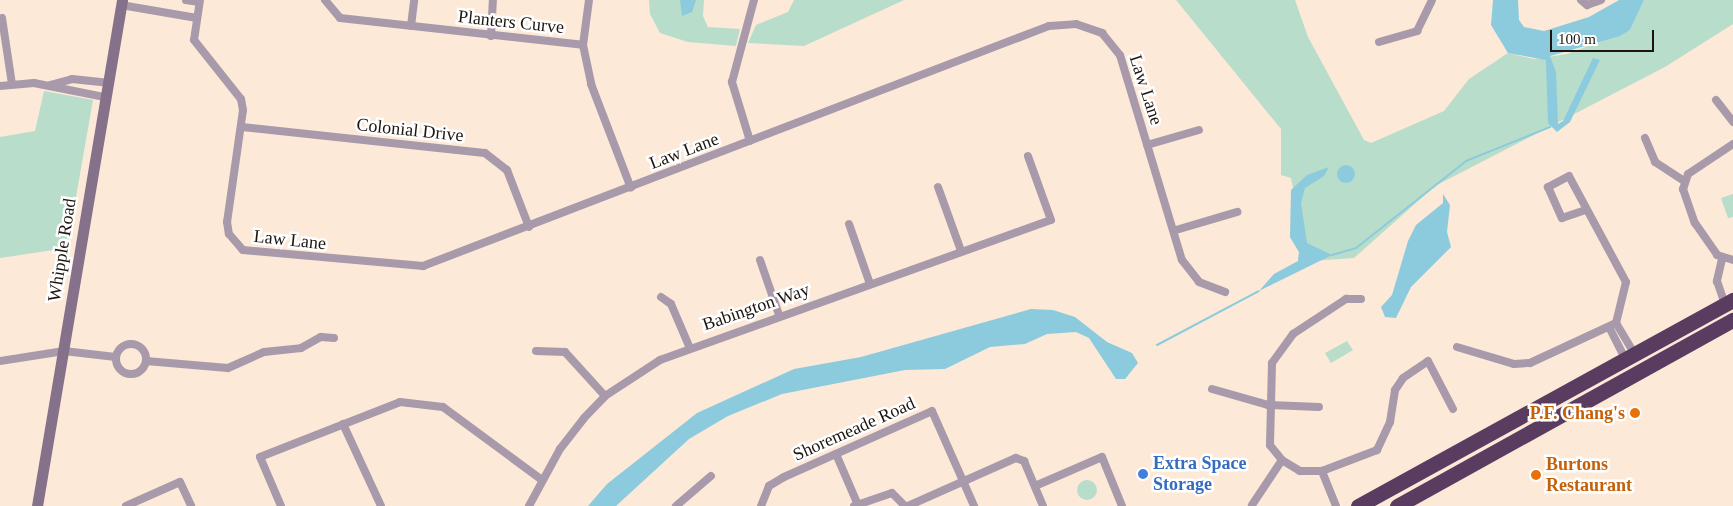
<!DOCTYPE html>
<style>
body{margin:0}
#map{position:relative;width:1733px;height:506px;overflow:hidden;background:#fce9d8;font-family:"Times New Roman",serif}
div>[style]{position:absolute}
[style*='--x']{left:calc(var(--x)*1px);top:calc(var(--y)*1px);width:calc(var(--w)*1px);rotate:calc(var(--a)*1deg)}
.green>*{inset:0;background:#b8ddca}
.round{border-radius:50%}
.water>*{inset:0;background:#8ccbdd}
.stream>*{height:2px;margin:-1px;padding:0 1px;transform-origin:1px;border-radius:1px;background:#8ccbdd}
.street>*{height:8px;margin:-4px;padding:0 4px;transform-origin:4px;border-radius:4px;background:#a899ab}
.street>.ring{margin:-4px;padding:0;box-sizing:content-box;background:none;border:8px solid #a899ab;border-radius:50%}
.secondary>*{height:11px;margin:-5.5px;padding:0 5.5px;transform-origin:5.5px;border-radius:5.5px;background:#86718b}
.highway>*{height:15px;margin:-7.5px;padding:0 7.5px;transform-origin:7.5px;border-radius:7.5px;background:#5a3c60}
.dots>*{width:14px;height:14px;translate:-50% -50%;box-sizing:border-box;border:2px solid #fff;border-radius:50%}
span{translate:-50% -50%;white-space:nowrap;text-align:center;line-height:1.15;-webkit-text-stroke:5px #fff;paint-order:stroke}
.street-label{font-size:18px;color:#1c150f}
.food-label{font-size:18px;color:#c56008;font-weight:700}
.right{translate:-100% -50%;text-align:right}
.left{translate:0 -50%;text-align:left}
.shop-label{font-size:18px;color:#366cbe;font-weight:700}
.scale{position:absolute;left:1550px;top:30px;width:104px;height:22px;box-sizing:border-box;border:2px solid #1c150f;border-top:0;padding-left:6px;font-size:15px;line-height:18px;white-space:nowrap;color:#1c150f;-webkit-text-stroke:4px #fff;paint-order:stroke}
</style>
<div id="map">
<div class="green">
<div style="clip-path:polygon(649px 0,704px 0,703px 16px,708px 27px,740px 29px,736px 46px,688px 42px,660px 33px,650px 14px)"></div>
<div style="clip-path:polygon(794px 0,904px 0,804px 46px,748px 43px,756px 25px,788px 12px)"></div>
<div style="clip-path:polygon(1176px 0,1295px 0,1308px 37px,1364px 140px,1371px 143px,1444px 111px,1469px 79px,1508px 53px,1534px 59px,1567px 54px,1630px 30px,1644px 0,1733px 0,1733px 24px,1665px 67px,1435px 186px,1354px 258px,1298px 262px,1299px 252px,1290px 237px,1293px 188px,1291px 178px,1281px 175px,1281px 129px)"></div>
<div style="clip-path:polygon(44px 91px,93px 100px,67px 248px,0 258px,0 137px,35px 131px)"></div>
<div style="clip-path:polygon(1733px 194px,1733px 217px,1728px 218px,1721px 198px)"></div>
<div style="clip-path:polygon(1347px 341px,1353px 350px,1331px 363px,1325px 353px)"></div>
<div class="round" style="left:1077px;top:480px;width:20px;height:20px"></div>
</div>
<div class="water">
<div style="clip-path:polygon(680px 0,696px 0,692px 12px,682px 16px)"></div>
<div style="clip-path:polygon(1493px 0,1518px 0,1519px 20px,1524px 27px,1544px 31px,1589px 17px,1619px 0,1644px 0,1630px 30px,1620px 36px,1550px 56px,1556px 72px,1558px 124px,1563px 121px,1593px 58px,1600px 60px,1570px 122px,1557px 132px,1548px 123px,1546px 60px,1508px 53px,1491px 25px)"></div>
<div class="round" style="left:1337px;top:165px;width:18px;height:18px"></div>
<div style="clip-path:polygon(1329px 167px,1324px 176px,1305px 188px,1301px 203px,1307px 243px,1332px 255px,1259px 291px,1274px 274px,1298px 261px,1299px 252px,1290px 237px,1291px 190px,1307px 175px)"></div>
<div style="clip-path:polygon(1443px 194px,1450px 205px,1447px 232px,1451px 247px,1411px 287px,1396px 318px,1385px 317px,1381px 307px,1392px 295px,1408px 241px,1416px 225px,1443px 203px)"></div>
<div style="clip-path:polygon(1031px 309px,1053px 310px,1075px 317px,1107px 342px,1132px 353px,1138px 363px,1125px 379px,1116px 379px,1089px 338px,1076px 332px,1047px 334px,1025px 344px,990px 347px,945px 369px,905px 370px,782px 394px,728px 416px,689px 439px,616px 506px,588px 506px,607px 484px,697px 413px,794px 369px,861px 357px)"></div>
</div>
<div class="stream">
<div style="--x:1332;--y:255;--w:25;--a:-16"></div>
<div style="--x:1356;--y:248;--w:140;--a:-38.3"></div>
<div style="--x:1466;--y:161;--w:91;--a:-22"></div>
<div style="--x:1157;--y:345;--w:115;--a:-27.9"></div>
</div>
<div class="street">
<div style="--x:186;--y:0;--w:13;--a:9"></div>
<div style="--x:200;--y:0;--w:40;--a:98.5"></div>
<div style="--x:194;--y:40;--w:75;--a:51.5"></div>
<div style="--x:241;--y:99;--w:11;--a:80"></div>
<div style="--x:243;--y:110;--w:113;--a:98.1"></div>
<div style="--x:227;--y:222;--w:12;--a:81"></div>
<div style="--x:229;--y:234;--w:21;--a:49"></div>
<div style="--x:243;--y:250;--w:181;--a:5.1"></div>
<div style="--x:423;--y:266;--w:670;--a:-20.98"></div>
<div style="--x:1049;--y:26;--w:27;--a:-4"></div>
<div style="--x:1076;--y:24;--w:28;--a:19"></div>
<div style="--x:1102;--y:33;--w:28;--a:51"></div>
<div style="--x:1120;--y:55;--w:214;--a:73.2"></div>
<div style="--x:1182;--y:260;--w:28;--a:52"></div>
<div style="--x:1199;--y:282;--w:28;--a:21"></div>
<div style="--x:325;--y:0;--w:23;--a:50"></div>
<div style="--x:340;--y:18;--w:244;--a:6.3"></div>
<div style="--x:589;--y:0;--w:45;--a:97.6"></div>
<div style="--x:583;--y:45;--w:40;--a:78"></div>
<div style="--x:591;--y:84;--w:111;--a:69"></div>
<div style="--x:1581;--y:0;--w:8;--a:40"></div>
<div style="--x:1587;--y:5;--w:15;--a:-20"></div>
<div style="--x:121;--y:5;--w:77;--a:9.7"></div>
<div style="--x:2;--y:18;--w:67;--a:81.4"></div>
<div style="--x:411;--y:26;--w:26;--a:-83"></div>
<div style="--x:491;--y:36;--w:36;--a:-87"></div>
<div style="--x:1379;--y:42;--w:40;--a:-16"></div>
<div style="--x:1417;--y:31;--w:34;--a:-64"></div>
<div style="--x:50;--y:85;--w:23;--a:-15"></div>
<div style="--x:72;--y:79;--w:36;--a:6"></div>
<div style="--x:0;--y:86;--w:34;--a:-5"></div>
<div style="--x:34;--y:83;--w:71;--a:11.3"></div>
<div style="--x:1716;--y:100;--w:28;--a:52"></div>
<div style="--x:242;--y:127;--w:244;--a:6.1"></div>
<div style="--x:485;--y:153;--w:28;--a:38"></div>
<div style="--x:507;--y:170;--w:61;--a:68.9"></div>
<div style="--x:1645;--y:138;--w:26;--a:67"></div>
<div style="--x:1655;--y:162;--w:35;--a:33"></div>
<div style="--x:750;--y:141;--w:62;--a:-107"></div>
<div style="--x:732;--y:82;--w:85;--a:-75"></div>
<div style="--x:1733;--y:144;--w:54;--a:146.3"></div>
<div style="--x:1688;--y:174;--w:16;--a:108"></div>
<div style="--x:1683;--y:189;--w:36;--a:71"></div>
<div style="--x:1695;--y:223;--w:39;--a:55"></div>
<div style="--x:1717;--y:255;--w:17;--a:17"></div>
<div style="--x:1147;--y:145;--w:54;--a:-16.1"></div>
<div style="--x:938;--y:187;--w:68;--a:70.2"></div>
<div style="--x:849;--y:224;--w:64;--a:70.7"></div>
<div style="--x:1176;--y:230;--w:64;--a:-16.4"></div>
<div style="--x:1722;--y:259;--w:23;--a:103"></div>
<div style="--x:1717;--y:281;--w:24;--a:71"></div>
<div style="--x:760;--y:260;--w:58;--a:70.9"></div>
<div style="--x:661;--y:297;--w:12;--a:35"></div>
<div style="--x:671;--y:304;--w:46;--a:66.8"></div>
<div style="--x:1616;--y:323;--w:37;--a:59"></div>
<div style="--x:1610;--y:329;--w:35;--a:63"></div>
<div class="ring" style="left:116px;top:344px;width:22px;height:22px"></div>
<div style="--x:1457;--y:347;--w:59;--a:16.6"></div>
<div style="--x:1514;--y:364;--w:16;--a:-4"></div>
<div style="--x:1530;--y:363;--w:95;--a:-24.9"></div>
<div style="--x:1616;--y:323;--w:42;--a:-76.3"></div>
<div style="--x:1626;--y:282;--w:120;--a:-118.3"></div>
<div style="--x:1569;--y:176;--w:24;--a:152"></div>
<div style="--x:1548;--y:187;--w:34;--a:66"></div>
<div style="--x:1562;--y:218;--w:24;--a:-19"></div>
<div style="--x:536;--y:351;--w:29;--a:2"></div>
<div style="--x:565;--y:352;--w:59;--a:47.7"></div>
<div style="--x:0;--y:361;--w:65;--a:-8.9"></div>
<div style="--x:64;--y:351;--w:52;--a:6.6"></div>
<div style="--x:146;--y:361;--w:82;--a:4.9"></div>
<div style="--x:228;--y:368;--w:39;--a:-24"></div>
<div style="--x:264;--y:352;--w:37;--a:-6"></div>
<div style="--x:301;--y:348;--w:23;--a:-29"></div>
<div style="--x:321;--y:337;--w:13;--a:4"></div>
<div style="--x:1212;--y:389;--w:58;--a:15.9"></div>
<div style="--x:1268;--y:405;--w:51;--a:2.2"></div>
<div style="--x:343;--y:424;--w:90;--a:65.1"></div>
<div style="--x:836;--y:454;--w:56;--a:66.7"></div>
<div style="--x:1322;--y:471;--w:59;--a:-20.9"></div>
<div style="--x:1377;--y:450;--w:31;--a:-65"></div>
<div style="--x:1390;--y:422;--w:32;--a:-81"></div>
<div style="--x:1395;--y:390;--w:14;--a:-56"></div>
<div style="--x:1403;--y:378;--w:30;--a:-34"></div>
<div style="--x:1428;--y:361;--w:54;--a:62.5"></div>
<div style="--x:1035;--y:486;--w:73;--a:-23.4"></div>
<div style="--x:1102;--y:457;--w:53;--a:67.8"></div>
<div style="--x:1252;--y:505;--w:54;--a:-56.3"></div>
<div style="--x:126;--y:506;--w:59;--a:-24"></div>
<div style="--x:180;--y:482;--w:26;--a:65"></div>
<div style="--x:281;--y:506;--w:53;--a:-113.2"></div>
<div style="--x:260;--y:457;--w:150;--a:-21.4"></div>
<div style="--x:400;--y:402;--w:43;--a:6.6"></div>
<div style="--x:443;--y:407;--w:123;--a:36.4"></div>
<div style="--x:529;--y:506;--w:65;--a:-61.5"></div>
<div style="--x:560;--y:449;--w:39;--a:-52"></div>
<div style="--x:584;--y:418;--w:30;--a:-46"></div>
<div style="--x:605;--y:396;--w:66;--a:-33.2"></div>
<div style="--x:660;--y:360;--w:415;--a:-19.7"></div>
<div style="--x:1051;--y:220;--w:68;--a:-109.8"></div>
<div style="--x:676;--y:506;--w:46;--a:-40.6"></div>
<div style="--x:761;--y:506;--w:22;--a:-68"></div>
<div style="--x:769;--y:486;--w:17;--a:-31"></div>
<div style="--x:784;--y:477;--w:162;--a:-24"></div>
<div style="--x:932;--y:411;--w:104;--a:66.1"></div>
<div style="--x:854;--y:506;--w:40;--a:-18.9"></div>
<div style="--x:892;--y:493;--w:18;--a:45"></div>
<div style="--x:908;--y:506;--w:118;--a:-24"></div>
<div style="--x:1016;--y:458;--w:9;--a:21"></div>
<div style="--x:1024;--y:461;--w:49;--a:67.1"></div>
<div style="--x:1336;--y:506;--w:38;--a:-112"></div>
<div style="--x:1322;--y:471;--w:22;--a:180"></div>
<div style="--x:1300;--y:471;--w:21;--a:-149"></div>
<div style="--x:1282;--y:460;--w:19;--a:-129"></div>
<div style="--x:1270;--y:445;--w:82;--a:-88.6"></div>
<div style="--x:1272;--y:363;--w:36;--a:-54"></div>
<div style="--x:1293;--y:334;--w:64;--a:-33.4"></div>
<div style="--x:1346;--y:299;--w:15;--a:0"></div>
</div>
<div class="secondary">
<div style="--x:37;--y:506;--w:513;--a:-80.46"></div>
</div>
<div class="highway">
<div style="--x:1358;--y:506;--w:428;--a:-28.8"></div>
<div style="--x:1397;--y:506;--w:384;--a:-29"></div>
</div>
<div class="dots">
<div style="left:1635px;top:413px;background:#e8710a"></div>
<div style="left:1143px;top:474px;background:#3f7fe0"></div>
<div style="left:1536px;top:475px;background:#e8710a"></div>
</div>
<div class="street-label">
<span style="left:511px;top:22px;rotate:6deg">Planters Curve</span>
<span style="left:1146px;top:90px;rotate:72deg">Law Lane</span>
<span style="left:410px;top:130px;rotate:6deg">Colonial Drive</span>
<span style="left:684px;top:151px;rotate:-21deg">Law Lane</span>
<span style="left:290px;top:240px;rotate:6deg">Law Lane</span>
<span style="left:62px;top:250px;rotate:-81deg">Whipple Road</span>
<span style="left:756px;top:307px;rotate:-19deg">Babington Way</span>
<span style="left:854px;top:429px;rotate:-24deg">Shoremeade Road</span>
</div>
<div class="food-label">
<span class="right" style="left:1625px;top:413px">P.F. Chang's</span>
<span class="left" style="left:1546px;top:475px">Burtons<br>Restaurant</span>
</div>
<div class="shop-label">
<span class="left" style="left:1153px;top:474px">Extra Space<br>Storage</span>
</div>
<div class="scale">100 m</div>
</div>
